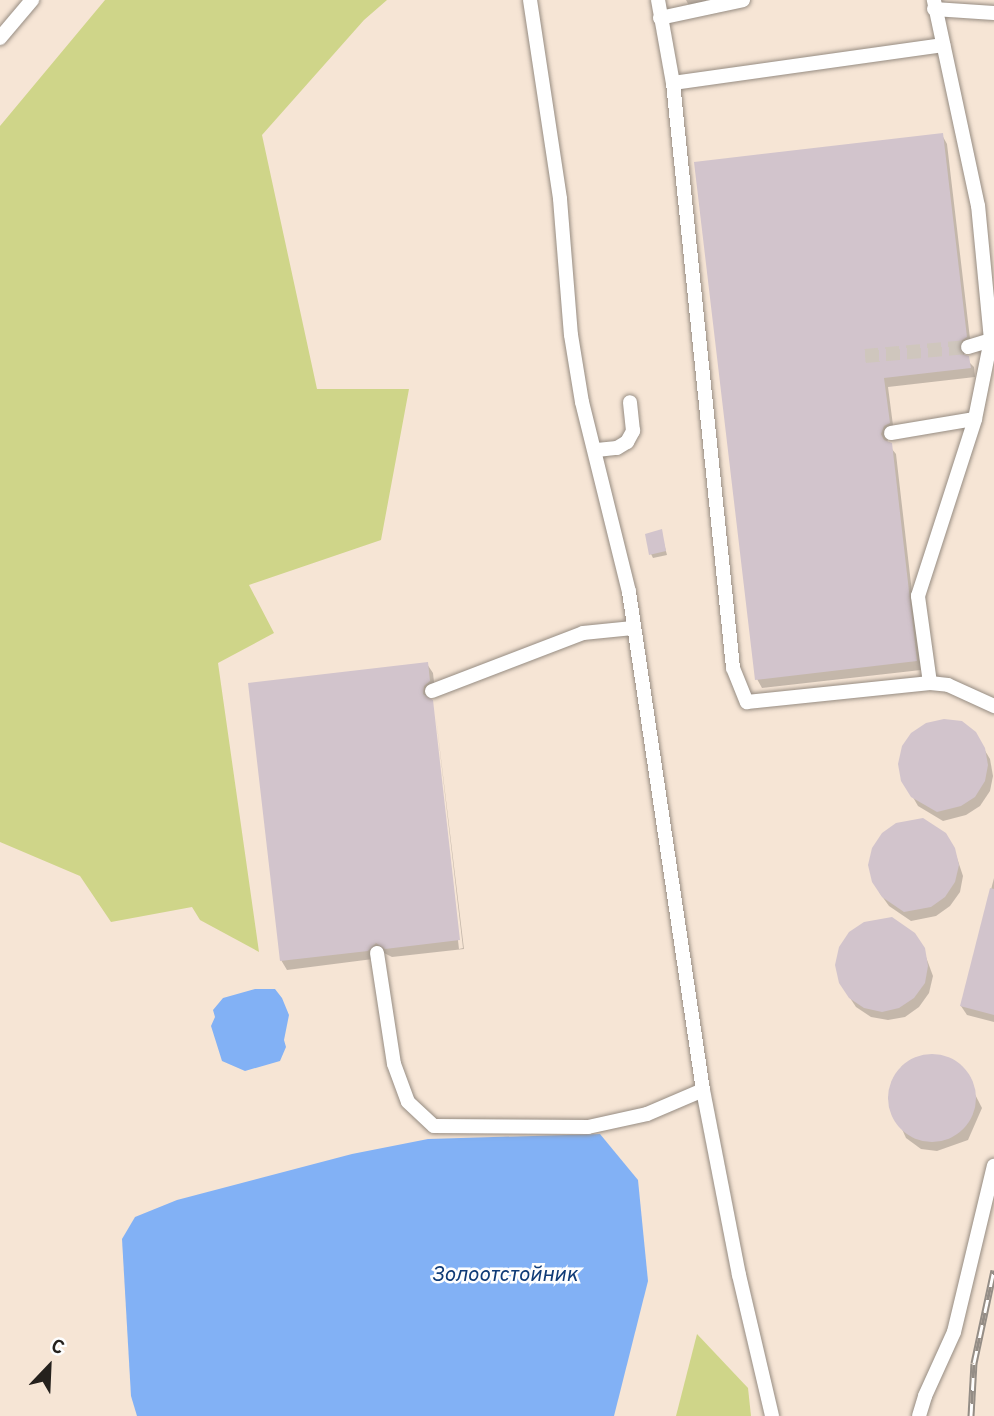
<!DOCTYPE html>
<meta charset="utf-8">
<style>
body{margin:0}
#map{position:relative;width:994px;height:1416px;overflow:hidden;background:#faefe5;font-family:Overpass,sans-serif}
div>[style]{position:absolute}
[style*='--x']{left:calc(var(--x)*1px);top:calc(var(--y)*1px);width:calc(var(--w)*1px);rotate:calc(var(--a)*1deg)}
.built>*{inset:0;background:#f6e5d5}
.green>*{inset:0;background:#cfd589}
.water>*{inset:0;background:#82b1f5}
.shadow>*{inset:0;background:#0003}
.building>*{inset:0;background:#d2c4cc}
.round{border-radius:50%}
.minor-tunnel>*{height:14px;margin-top:-7px;transform-origin:0;background:repeating-linear-gradient(90deg,#cfc6bd 0 14px,transparent 0 21px)}
.roads{filter:drop-shadow(0 0 2px #968c82) drop-shadow(0 0 2px #968c82)}
.minor>*{height:14px;margin:-7px;padding:0 7px;transform-origin:7px;border-radius:7px;background:#fff}
.rail>*{height:7px;margin-top:-3.5px;transform-origin:0;background:repeating-linear-gradient(90deg,#fefefe 0 13px,#948d86 0 26px);box-sizing:border-box;border-block:2px solid #948d86}
span{translate:-50% -50%;white-space:nowrap;text-align:center;line-height:1.15;-webkit-text-stroke:5px #fefefe;paint-order:stroke}
.water-label{font-size:21px;color:#0f3b77;font-style:italic}
.north{position:absolute;left:14px;top:1332px;width:70px;height:70px;-webkit-text-stroke:5px #fefefe;paint-order:stroke;rotate:23deg;font-size:19px;font-weight:700;line-height:28px;text-align:center;color:#25211d}
.north::after{content:'';display:block;margin:auto;width:24px;height:32px;background:#25211d;clip-path:polygon(50% 0,100% 100%,50% 72%,0 100%)}
</style>
<div id="map">
<div class="built">
<div style="clip-path:polygon(0 0,994px 0,994px 1416px,0 1416px)"></div>
</div>
<div class="green">
<div style="clip-path:polygon(105px 0,387px 0,364px 20px,262px 135px,317px 389px,409px 389px,381px 540px,249px 585px,274px 633px,218px 663px,259px 952px,200px 920px,192px 907px,111px 922px,80px 876px,0 842px,0 126px)"></div>
<div style="clip-path:polygon(697px 1334px,748px 1388px,751px 1416px,676px 1416px)"></div>
</div>
<div class="water">
<div style="clip-path:polygon(255px 989px,275px 989px,282px 998px,289px 1015px,284px 1040px,286px 1047px,280px 1061px,245px 1071px,222px 1061px,211px 1026px,215px 1017px,213px 1010px,223px 998px)"></div>
<div style="clip-path:polygon(600px 1134px,638px 1180px,648px 1281px,614px 1416px,137px 1416px,131px 1396px,122px 1239px,135px 1217px,177px 1200px,352px 1154px,428px 1139px)"></div>
</div>
<div class="shadow">
<div style="clip-path:polygon(686px 0,706px 0,707px 8px,692px 11px)"></div>
<div style="clip-path:polygon(942px 135px,947px 144px,971px 347px,965px 350px,964px 357px,974px 367px,975px 377px,888px 387px,894px 433px,889px 435px,887px 443px,896px 454px,921px 670px,762px 688px,757px 679px)"></div>
<div style="clip-path:polygon(661px 532px,667px 555px,653px 558px,651px 554px)"></div>
<div style="clip-path:polygon(427px 664px,433px 673px,435px 691px,428px 699px,431px 706px,459px 949px,463px 948px,435px 709px,464px 949px,392px 957px,382px 952px,373px 959px,287px 970px,281px 960px)"></div>
<div style="clip-path:polygon(975px 734px,990px 759px,993px 776px,990px 791px,980px 806px,966px 815px,943px 821px,918px 806px,903px 780px)"></div>
<div style="clip-path:polygon(954px 849px,963px 876px,960px 892px,950px 906px,936px 916px,911px 921px,889px 906px,879px 892px)"></div>
<div style="clip-path:polygon(994px 878px,994px 1022px,967px 1015px,961px 1006px)"></div>
<div style="clip-path:polygon(923px 949px,933px 976px,929px 993px,919px 1007px,905px 1017px,888px 1020px,871px 1017px,856px 1007px,846px 992px)"></div>
<div style="clip-path:polygon(931px 1055px,948px 1060px,962px 1069px,982px 1108px,968px 1140px,937px 1151px,921px 1149px,906px 1138px,888px 1098px,902px 1066px)"></div>
</div>
<div class="building">
<div style="clip-path:polygon(943px 133px,967px 337px,961px 341px,959px 349px,962px 354px,969px 356px,971px 368px,884px 378px,890px 423px,884px 426px,881px 434px,884px 440px,892px 443px,917px 661px,755px 680px,694px 162px)"></div>
<div style="clip-path:polygon(662px 529px,666px 551px,649px 555px,645px 534px)"></div>
<div style="clip-path:polygon(428px 662px,430px 681px,424px 686px,423px 694px,433px 700px,460px 940px,385px 949px,376px 943px,368px 951px,280px 961px,248px 683px)"></div>
<div style="clip-path:polygon(944px 719px,962px 721px,976px 732px,985px 748px,988px 765px,985px 781px,975px 797px,961px 806px,937px 812px,911px 797px,901px 781px,898px 764px,902px 746px,911px 733px,926px 723px)"></div>
<div style="clip-path:polygon(923px 818px,946px 833px,955px 848px,959px 865px,955px 882px,945px 897px,931px 907px,904px 912px,882px 897px,872px 882px,868px 865px,872px 848px,882px 833px,896px 823px)"></div>
<div style="clip-path:polygon(990px 888px,994px 889px,994px 1015px,960px 1006px)"></div>
<div style="clip-path:polygon(892px 917px,915px 933px,925px 948px,928px 966px,925px 983px,914px 998px,899px 1008px,882px 1012px,864px 1008px,849px 998px,839px 983px,835px 965px,839px 947px,849px 932px,864px 922px)"></div>
<div class="round" style="left:888px;top:1054px;width:88px;height:88px"></div>
</div>
<div class="minor-tunnel">
<div style="--x:865;--y:356;--w:103;--a:-5"></div>
</div>
<div class="roads">
<div class="minor">
<div style="--x:530;--y:0;--w:201;--a:81.4"></div>
<div style="--x:560;--y:199;--w:136;--a:85.4"></div>
<div style="--x:571;--y:335;--w:68;--a:80.7"></div>
<div style="--x:582;--y:402;--w:196;--a:76.1"></div>
<div style="--x:629;--y:592;--w:503;--a:81.55"></div>
<div style="--x:703;--y:1090;--w:188;--a:79"></div>
<div style="--x:739;--y:1275;--w:145;--a:76.8"></div>
<div style="--x:658;--y:0;--w:84;--a:79.8"></div>
<div style="--x:673;--y:83;--w:588;--a:84.14"></div>
<div style="--x:733;--y:668;--w:37;--a:68"></div>
<div style="--x:747;--y:702;--w:184;--a:-5.9"></div>
<div style="--x:930;--y:683;--w:18;--a:6"></div>
<div style="--x:948;--y:685;--w:51;--a:24.5"></div>
<div style="--x:934;--y:9;--w:60;--a:3.8"></div>
<div style="--x:660;--y:18;--w:85;--a:-12.2"></div>
<div style="--x:0;--y:38;--w:50;--a:-49.9"></div>
<div style="--x:673;--y:83;--w:273;--a:-8"></div>
<div style="--x:968;--y:347;--w:24;--a:-17"></div>
<div style="--x:891;--y:433;--w:85;--a:-9.5"></div>
<div style="--x:597;--y:450;--w:20;--a:-6"></div>
<div style="--x:617;--y:448;--w:12;--a:-31"></div>
<div style="--x:627;--y:442;--w:13;--a:-61"></div>
<div style="--x:633;--y:431;--w:29;--a:-96"></div>
<div style="--x:930;--y:683;--w:88;--a:-97.9"></div>
<div style="--x:918;--y:596;--w:186;--a:-72.1"></div>
<div style="--x:975;--y:419;--w:81;--a:-78.6"></div>
<div style="--x:991;--y:340;--w:135;--a:-95.5"></div>
<div style="--x:978;--y:206;--w:211;--a:-102.1"></div>
<div style="--x:432;--y:691;--w:162;--a:-21"></div>
<div style="--x:583;--y:633;--w:50;--a:-5.7"></div>
<div style="--x:377;--y:953;--w:112;--a:81.3"></div>
<div style="--x:394;--y:1064;--w:40;--a:69.8"></div>
<div style="--x:408;--y:1102;--w:35;--a:43"></div>
<div style="--x:434;--y:1126;--w:154;--a:0.4"></div>
<div style="--x:588;--y:1127;--w:60;--a:-12.4"></div>
<div style="--x:647;--y:1114;--w:61;--a:-23.2"></div>
<div style="--x:919;--y:1416;--w:21;--a:-73"></div>
<div style="--x:925;--y:1396;--w:70;--a:-65.6"></div>
<div style="--x:954;--y:1332;--w:171;--a:-76.5"></div>
</div>
</div>
<div class="rail">
<div style="--x:971;--y:1416;--w:53;--a:-86.8"></div>
<div style="--x:974;--y:1363;--w:95;--a:-77.9"></div>
</div>
<div class="water-label">
<span style="left:505px;top:1276px">Золоотстойник</span>
</div>
<div class="north">С</div>
</div>
